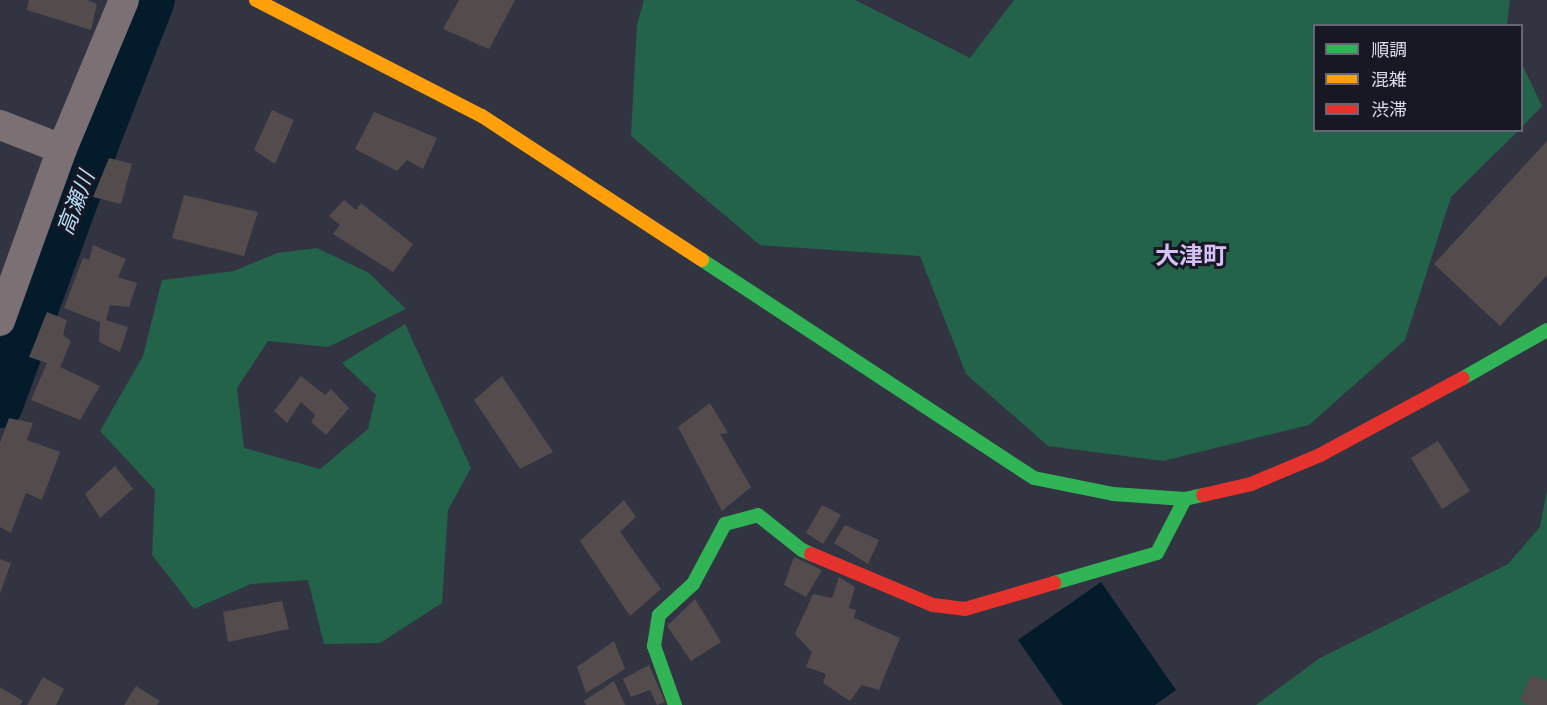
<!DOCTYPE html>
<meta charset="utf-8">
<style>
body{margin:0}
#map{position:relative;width:1547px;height:705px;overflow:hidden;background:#323442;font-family:"Titillium Web","Noto Sans JP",sans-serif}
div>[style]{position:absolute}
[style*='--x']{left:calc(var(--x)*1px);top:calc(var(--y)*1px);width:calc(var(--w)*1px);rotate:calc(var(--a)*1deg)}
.forest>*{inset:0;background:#226349}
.water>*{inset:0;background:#041b2b}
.river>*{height:46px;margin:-23px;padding:0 23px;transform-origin:23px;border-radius:23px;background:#041b2b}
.building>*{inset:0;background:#544c4c}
.street>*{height:30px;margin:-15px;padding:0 15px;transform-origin:15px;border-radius:15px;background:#7b7073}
.fast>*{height:14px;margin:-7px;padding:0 7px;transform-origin:7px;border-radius:7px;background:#30b455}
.slow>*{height:14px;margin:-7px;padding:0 7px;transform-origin:7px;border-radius:7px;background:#ff9f0a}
.jam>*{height:14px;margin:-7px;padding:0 7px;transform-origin:7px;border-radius:7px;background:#e5322d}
span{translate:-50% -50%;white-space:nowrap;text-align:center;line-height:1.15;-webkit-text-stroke:6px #171823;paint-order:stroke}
.water-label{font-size:22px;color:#b6dffa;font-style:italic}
.quarter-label{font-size:24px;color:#d7c0f8;font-weight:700}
.legend{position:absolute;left:1313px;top:24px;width:210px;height:108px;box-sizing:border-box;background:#171823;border:2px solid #656774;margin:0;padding:8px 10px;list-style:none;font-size:18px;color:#dbddee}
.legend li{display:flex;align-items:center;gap:12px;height:30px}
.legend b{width:30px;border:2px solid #656774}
</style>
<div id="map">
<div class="forest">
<div style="clip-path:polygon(644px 0,855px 0,970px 58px,1014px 0,1510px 0,1507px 25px,1314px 26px,1314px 130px,1518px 131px,1451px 197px,1405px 340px,1309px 425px,1163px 461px,1048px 446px,966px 374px,920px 256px,760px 245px,631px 136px,637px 25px)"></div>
<div style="clip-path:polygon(1522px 64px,1542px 106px,1522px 127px)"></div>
<div style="clip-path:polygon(317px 248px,369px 273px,406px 309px,328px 347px,268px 341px,237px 388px,244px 448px,320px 469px,368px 429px,376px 395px,342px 363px,405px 324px,471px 468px,448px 510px,442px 603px,380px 643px,324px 644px,308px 580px,251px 584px,194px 609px,152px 555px,155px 490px,100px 431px,143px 356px,162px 280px,234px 271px,277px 253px)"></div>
<div style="clip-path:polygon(1547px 490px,1547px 705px,1256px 705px,1320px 658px,1508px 564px,1540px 527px)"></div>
</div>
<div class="water">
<div style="clip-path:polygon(1101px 582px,1176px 690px,1155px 705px,1063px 705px,1018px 640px)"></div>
</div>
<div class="river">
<div style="--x:0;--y:405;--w:281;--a:-69.8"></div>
<div style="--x:97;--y:141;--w:151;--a:-68.7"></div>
</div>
<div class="building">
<div style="clip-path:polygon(29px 0,87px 0,97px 4px,91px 30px,27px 10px)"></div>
<div style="clip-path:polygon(459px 0,515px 0,489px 49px,443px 29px)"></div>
<div style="clip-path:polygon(272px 110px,294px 120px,275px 164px,254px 150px)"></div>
<div style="clip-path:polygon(374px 112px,437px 138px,423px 169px,407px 160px,397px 171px,355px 149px)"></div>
<div style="clip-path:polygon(1547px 141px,1547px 275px,1500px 326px,1434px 264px)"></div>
<div style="clip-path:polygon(109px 158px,132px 164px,121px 204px,93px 197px)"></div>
<div style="clip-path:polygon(184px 195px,258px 212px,244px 256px,172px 238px)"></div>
<div style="clip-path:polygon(344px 200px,356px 210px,361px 203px,413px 244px,393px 272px,333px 234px,340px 225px,329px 216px)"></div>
<div style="clip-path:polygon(93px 245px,126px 259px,118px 277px,137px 283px,129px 307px,110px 305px,106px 320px,128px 327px,120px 352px,99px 342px,100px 322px,64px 308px,83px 258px,89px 260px)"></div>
<div style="clip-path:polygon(47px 312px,67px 320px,63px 335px,71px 341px,60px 367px,100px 386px,80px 420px,31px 400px,47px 363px,29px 357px)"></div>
<div style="clip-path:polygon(301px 376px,325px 395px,331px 389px,349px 408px,326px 435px,311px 422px,315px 415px,301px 402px,287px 423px,274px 411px)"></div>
<div style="clip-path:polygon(502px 376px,553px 452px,520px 469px,474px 400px)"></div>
<div style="clip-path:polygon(710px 403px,728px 433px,720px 434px,751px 487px,722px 511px,678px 427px)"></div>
<div style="clip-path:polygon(9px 418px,33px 423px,27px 440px,60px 452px,42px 500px,26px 493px,11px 533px,0 527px,0 443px)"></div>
<div style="clip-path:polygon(1438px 441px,1470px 491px,1442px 509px,1411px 458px)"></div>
<div style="clip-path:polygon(115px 466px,133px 489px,100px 518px,85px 494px)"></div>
<div style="clip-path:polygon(624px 500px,636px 517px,620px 532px,661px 589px,630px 616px,580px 541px)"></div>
<div style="clip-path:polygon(822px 505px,841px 515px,823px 544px,806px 533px)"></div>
<div style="clip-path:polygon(845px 525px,879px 540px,868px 564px,834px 543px)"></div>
<div style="clip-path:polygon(794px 557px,822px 570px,806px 597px,784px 585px)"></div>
<div style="clip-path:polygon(0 559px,11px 563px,0 594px)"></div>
<div style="clip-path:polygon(839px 577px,855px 587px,849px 608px,856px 610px,854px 618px,900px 638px,879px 690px,862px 685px,850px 701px,823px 683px,826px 674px,806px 667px,812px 652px,795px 634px,813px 594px,832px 598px)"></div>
<div style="clip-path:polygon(695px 599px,721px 642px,691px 661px,667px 626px)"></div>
<div style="clip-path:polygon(282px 601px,289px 629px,228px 642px,223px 612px)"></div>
<div style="clip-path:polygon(614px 641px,625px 669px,586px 693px,577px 667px)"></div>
<div style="clip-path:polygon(649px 665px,665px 702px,657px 705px,650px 690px,631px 697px,623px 679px)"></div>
<div style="clip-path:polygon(1531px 675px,1547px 681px,1547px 705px,1527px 705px,1520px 700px)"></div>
<div style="clip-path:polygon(43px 677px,64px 689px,56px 705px,27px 705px)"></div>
<div style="clip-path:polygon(614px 681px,625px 705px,586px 705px,584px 701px)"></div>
<div style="clip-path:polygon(136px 686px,160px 701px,157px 705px,124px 705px)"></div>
<div style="clip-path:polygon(0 687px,23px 701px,20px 705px,0 705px)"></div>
</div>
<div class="street">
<div style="--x:0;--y:125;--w:66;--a:21.2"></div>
<div style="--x:0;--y:321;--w:183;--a:-70.2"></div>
<div style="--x:62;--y:149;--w:161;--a:-67.4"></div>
</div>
<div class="fast">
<div style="--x:702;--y:260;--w:397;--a:33.3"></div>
<div style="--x:1034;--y:478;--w:81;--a:11.4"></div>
<div style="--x:1113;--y:494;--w:72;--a:4"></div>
<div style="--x:1185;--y:499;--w:18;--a:-13"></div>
<div style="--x:1463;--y:378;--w:97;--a:-29.7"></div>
<div style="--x:1054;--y:583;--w:107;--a:-16.2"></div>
<div style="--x:1157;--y:553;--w:61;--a:-62.6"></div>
<div style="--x:675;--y:705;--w:63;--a:-109.6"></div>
<div style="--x:654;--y:646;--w:31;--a:-81"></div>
<div style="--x:659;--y:615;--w:46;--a:-42.4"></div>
<div style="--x:693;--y:584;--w:68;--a:-61.9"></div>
<div style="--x:725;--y:524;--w:34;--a:-15"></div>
<div style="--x:758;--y:515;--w:56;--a:38.5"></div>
<div style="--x:802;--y:550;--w:10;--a:24"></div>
</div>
<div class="slow">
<div style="--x:256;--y:0;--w:254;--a:27.2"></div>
<div style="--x:482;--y:116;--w:263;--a:33.2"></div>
</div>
<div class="jam">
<div style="--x:1203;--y:495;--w:49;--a:-12.9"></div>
<div style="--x:1251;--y:484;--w:75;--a:-22.8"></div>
<div style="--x:1320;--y:455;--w:162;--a:-28.3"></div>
<div style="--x:811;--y:554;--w:132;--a:22.7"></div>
<div style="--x:933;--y:605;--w:32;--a:7"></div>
<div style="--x:965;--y:609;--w:93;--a:-16.3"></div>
</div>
<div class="water-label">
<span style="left:76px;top:203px;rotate:-69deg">高瀬川</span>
</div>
<div class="quarter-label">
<span style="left:1191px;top:256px">大津町</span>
</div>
<ul class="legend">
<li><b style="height:8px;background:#30b455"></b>順調</li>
<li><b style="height:8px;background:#ff9f0a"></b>混雑</li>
<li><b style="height:8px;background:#e5322d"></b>渋滞</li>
</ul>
</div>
